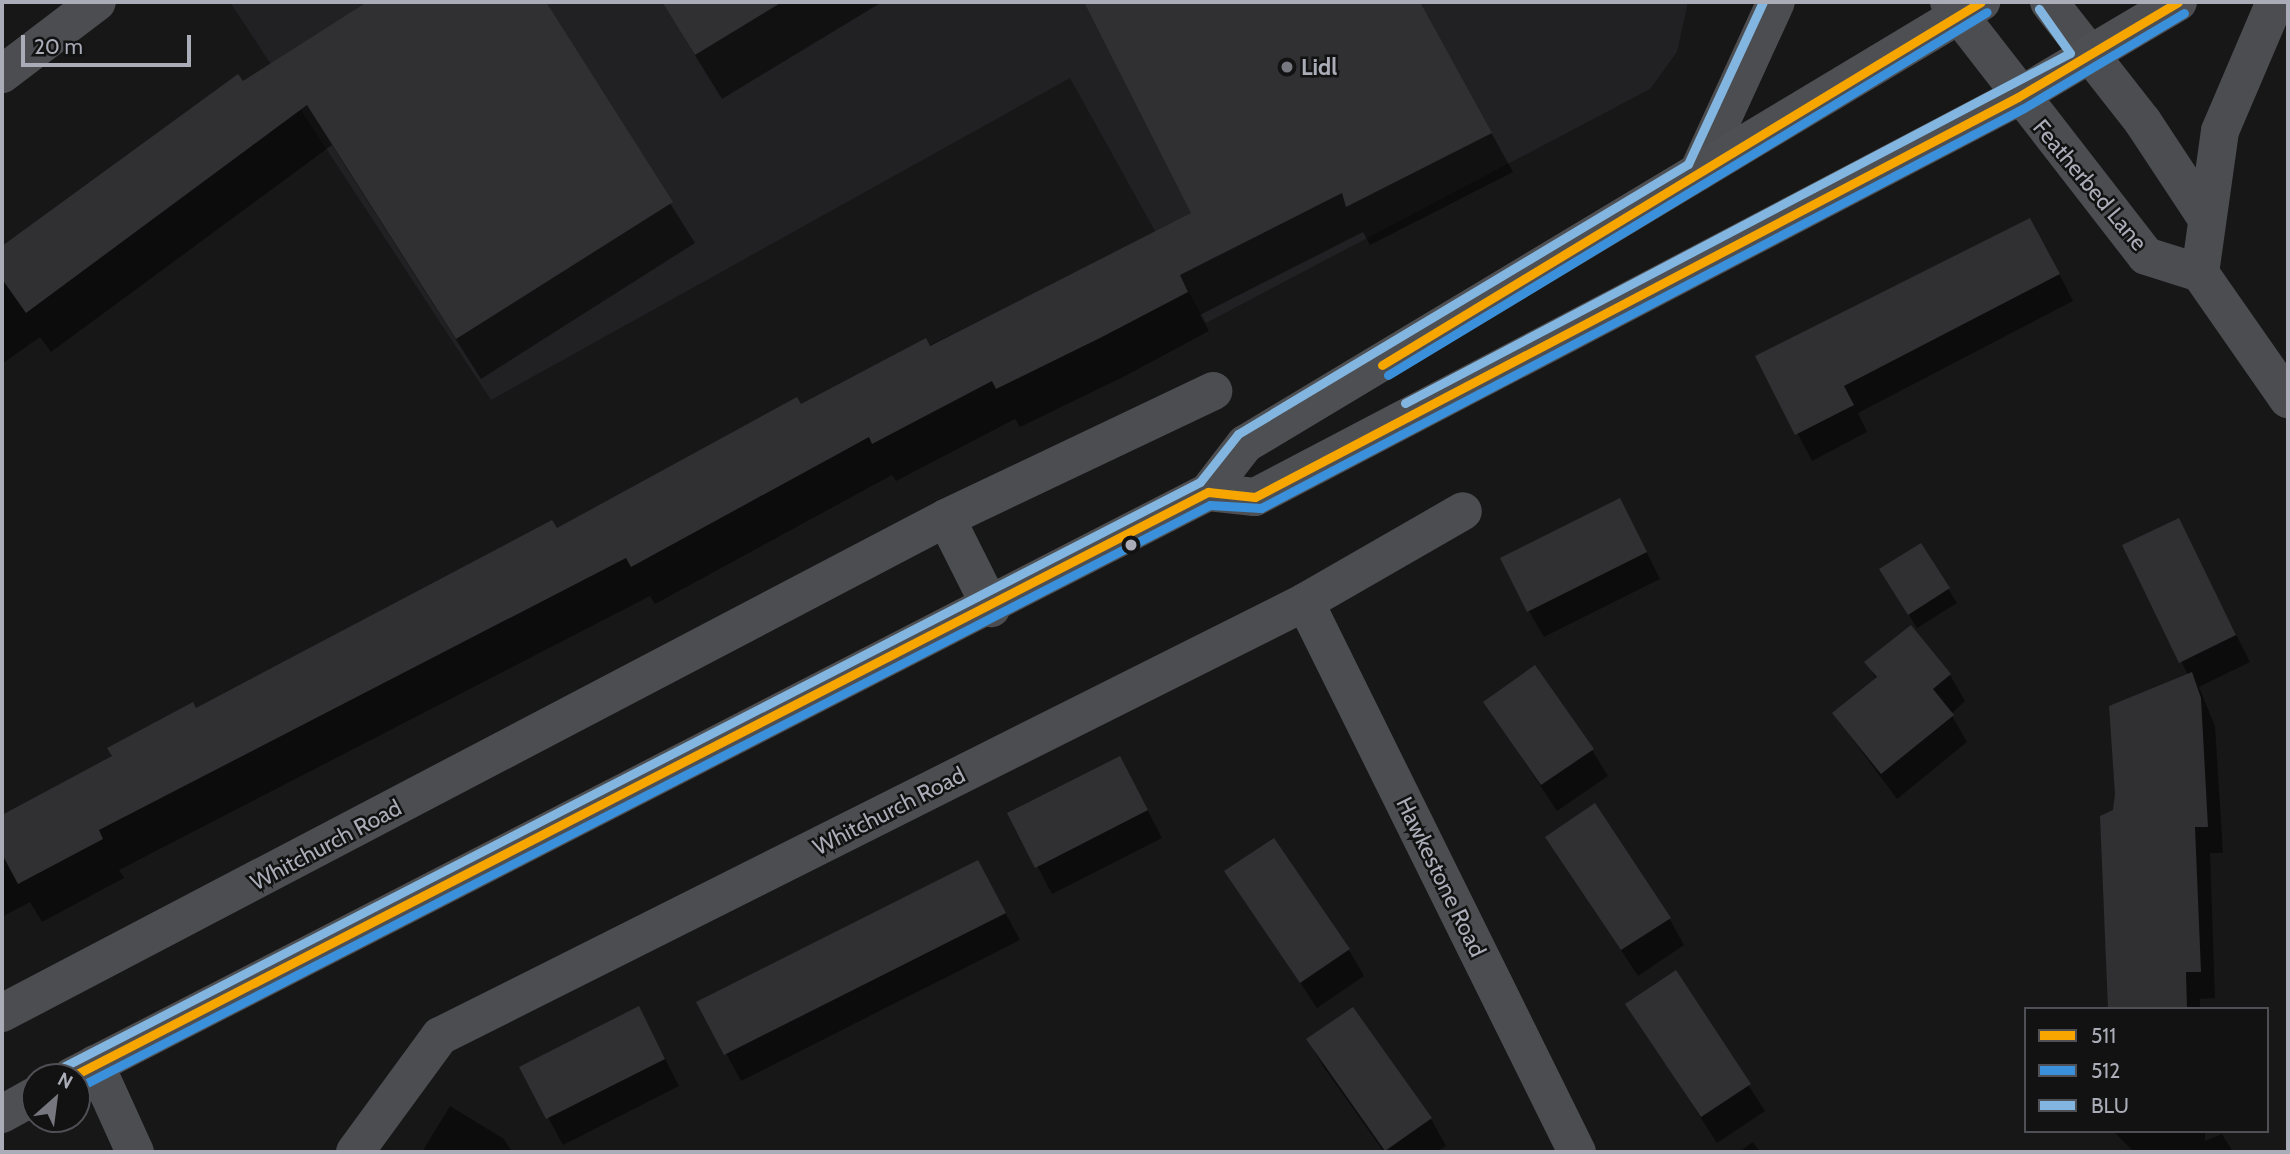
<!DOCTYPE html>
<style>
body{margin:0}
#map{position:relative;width:2290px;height:1154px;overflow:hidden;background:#171718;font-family:Cabin,sans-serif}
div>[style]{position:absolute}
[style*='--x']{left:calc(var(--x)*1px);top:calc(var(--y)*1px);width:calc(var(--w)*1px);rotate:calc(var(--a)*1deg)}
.built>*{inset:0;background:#212123}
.shadow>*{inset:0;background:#0007}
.building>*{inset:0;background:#303032}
.minor>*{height:38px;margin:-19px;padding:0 19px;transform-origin:19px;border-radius:19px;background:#4c4d50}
.major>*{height:38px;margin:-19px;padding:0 19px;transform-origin:19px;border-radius:19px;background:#4e4f52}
.bus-1>*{height:9px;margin:-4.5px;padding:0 4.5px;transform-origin:4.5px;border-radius:4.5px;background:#f7a600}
.bus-2>*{height:9px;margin:-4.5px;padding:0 4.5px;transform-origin:4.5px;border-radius:4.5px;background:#3a90db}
.bus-3>*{height:9px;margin:-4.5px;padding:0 4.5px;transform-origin:4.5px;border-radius:4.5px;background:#82b6e0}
.dots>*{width:19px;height:19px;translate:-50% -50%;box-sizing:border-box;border:4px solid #121213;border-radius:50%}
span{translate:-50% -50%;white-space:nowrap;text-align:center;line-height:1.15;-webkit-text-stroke:5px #121213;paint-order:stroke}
.poi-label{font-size:23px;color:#aaadb7;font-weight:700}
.left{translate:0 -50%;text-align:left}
.street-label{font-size:23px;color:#aaadb7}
.frame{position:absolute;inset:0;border:4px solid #aaadb7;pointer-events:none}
.legend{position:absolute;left:2024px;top:1007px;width:245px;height:126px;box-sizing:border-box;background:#121213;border:2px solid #4f5055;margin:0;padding:9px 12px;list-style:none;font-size:21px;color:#aaadb7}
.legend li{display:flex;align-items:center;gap:14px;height:35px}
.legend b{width:35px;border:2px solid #4f5055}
.north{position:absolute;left:21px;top:1063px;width:70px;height:70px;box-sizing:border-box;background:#121213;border:2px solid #4f5055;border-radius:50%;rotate:28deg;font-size:19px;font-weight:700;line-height:28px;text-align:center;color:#aaadb7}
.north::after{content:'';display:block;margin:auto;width:24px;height:32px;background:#77787f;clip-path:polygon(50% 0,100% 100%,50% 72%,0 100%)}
.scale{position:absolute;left:21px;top:35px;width:170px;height:32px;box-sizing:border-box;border:4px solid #aaadb7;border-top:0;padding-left:9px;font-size:21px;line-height:24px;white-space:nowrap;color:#aaadb7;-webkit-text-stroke:5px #121213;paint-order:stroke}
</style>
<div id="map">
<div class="built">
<div style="clip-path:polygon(230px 2px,1688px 2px,1677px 52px,1650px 89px,1206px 323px,1070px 78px,491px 400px)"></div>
</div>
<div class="shadow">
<div style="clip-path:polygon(370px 2px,544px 2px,695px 243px,481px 379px,332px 145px,51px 352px,40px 337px,2px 364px,2px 248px,237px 77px,242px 83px)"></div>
<div style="clip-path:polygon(662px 2px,882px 2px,722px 99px)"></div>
<div style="clip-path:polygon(1086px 2px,1419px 2px,1513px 172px,1370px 245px,1363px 232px,1200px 315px,1209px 331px,1125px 376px,1020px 427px,1015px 419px,896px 481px,892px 475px,655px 604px,650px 596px,119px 870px,124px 878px,42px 922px,30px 902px,2px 917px,2px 817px,196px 710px,1194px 214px)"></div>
<div style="clip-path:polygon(2045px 246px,2073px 301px,1858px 413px,1867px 432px,1812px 461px,1757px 356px)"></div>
<div style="clip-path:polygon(2178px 520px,2250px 662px,2199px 687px,2215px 726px,2223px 853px,2210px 853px,2215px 998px,2200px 999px,2200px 1009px,2110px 1009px,2115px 812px,2188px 675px,2124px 546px)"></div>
<div style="clip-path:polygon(1634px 527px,1660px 579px,1544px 637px,1529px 611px)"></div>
<div style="clip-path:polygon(1921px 545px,1957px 603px,1917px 628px,1889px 583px)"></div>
<div style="clip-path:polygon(1867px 662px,1950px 675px,1965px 701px,1951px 714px,1967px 742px,1897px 799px,1834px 714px,1877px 680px)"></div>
<div style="clip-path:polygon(1485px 702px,1592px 750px,1608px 776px,1557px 811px)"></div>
<div style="clip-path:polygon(1134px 784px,1162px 838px,1052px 894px,1010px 814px)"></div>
<div style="clip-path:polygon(1547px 837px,1669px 918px,1684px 945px,1638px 976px)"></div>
<div style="clip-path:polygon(1227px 872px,1349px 950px,1364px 976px,1317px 1008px)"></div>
<div style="clip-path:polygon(992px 888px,1020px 940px,741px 1081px,699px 1003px)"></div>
<div style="clip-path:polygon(1676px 973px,1765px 1111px,1717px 1143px,1628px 1005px)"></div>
<div style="clip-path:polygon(639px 1008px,679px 1086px,563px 1145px,521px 1067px)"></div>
<div style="clip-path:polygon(1353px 1009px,1431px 1119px,1446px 1146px,1436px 1152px,1384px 1152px,1323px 1066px,1308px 1040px)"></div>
<div style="clip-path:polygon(450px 1106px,504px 1139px,512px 1152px,422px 1152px)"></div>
<div style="clip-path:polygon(2113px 1131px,2205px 1131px,2205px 1141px,2222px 1134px,2233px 1152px,2134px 1152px)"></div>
<div style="clip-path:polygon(1753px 1142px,1760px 1152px,1739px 1152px)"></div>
</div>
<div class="building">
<div style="clip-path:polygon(367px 2px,546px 2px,673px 202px,456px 339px,307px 105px,26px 313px,2px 279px,2px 246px,238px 74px,243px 81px)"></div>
<div style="clip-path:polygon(662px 2px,782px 2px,695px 55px)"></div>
<div style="clip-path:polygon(1084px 2px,1420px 2px,1492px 133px,1346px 207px,1342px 193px,1180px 275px,1188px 292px,1102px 337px,996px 389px,992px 381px,872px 444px,869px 437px,631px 567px,626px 558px,99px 830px,103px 839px,18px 884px,2px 854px,2px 815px,112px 756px,107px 748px,193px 702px,196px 708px,552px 520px,557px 528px,797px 397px,801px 404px,926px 338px,930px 346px,1191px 213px)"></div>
<div style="clip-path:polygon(2030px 218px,2060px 274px,1844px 386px,1854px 405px,1795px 435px,1755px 356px)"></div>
<div style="clip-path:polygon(1620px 498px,1647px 552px,1527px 612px,1500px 558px)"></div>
<div style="clip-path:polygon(2179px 518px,2236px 635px,2179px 663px,2122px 545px)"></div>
<div style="clip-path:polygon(1921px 543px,1950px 588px,1908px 615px,1879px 569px)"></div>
<div style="clip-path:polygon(1911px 625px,1951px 674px,1933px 689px,1954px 715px,1881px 774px,1832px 713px,1877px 677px,1864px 662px)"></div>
<div style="clip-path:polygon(1535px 665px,1594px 749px,1541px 785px,1483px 702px)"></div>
<div style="clip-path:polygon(2192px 672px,2201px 698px,2208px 827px,2195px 827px,2201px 972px,2186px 972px,2187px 1009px,2108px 1009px,2100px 816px,2113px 810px,2115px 794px,2109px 706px)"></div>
<div style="clip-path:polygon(1120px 756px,1148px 810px,1035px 868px,1007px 813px)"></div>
<div style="clip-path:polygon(1595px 803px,1671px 918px,1621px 950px,1545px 837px)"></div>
<div style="clip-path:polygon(1274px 838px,1350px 949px,1300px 983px,1224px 871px)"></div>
<div style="clip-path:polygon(978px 860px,1006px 913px,724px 1055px,696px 1002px)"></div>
<div style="clip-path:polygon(1676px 970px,1751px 1084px,1701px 1117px,1625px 1004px)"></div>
<div style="clip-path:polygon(639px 1006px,665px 1059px,546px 1119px,519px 1067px)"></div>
<div style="clip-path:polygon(1353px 1007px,1432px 1118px,1385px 1151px,1306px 1039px)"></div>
</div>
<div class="minor">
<div style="--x:1949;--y:2;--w:321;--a:52.2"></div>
<div style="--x:2146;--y:256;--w:57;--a:17.5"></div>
<div style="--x:2049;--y:2;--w:152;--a:51.9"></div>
<div style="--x:2143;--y:122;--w:116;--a:56.6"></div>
<div style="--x:2275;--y:2;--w:140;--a:113.1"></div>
<div style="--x:2220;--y:131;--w:143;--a:98"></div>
<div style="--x:2200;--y:273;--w:154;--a:55.1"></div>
<div style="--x:2;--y:74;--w:119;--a:-37.2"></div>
<div style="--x:1698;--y:172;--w:187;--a:-65.4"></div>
<div style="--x:946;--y:518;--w:101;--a:63.4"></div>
<div style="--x:1305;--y:602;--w:614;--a:63.69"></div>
<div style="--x:2;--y:1013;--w:1066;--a:-27.67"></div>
<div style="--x:946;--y:518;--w:296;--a:-25.4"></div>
<div style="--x:95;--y:1064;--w:97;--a:65.6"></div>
<div style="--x:355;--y:1152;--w:144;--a:-53.8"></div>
<div style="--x:440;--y:1036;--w:968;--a:-26.64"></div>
<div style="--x:1305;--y:602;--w:182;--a:-29.9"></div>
</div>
<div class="major">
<div style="--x:1208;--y:492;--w:47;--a:6.1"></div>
<div style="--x:1255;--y:497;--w:861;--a:-27.67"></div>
<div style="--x:2018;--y:97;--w:186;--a:-30.7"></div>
<div style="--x:71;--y:1077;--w:1279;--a:-27.23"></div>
<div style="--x:1208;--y:492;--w:61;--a:-52.4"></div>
<div style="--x:1245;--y:444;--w:859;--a:-30.99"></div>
<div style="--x:2;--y:1114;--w:38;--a:-29"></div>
</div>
<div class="bus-1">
<div style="--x:1382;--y:365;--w:700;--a:-31.22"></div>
<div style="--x:71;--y:1077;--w:1279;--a:-27.23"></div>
<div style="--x:1208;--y:492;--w:47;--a:6.1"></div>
<div style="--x:1255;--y:497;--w:861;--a:-27.67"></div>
<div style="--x:2018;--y:97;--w:186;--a:-30.7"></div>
</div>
<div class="bus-2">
<div style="--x:1388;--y:375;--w:700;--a:-31.22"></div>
<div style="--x:77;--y:1088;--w:1274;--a:-27.23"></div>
<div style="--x:1210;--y:505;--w:51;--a:3.4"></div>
<div style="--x:1261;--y:508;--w:861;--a:-27.67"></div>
<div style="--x:2024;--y:108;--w:186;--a:-30.7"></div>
</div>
<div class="bus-3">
<div style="--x:1405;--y:403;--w:751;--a:-27.76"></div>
<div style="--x:2070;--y:53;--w:54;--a:-125.2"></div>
<div style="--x:65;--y:1066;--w:1276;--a:-27.23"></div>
<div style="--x:1200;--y:482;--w:61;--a:-51.6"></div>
<div style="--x:1238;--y:434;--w:525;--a:-30.96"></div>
<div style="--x:1688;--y:164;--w:179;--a:-65.2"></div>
</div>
<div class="dots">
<div style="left:1287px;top:67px;background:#77787f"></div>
<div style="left:1131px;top:545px;background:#aaadb7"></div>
</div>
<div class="poi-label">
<span class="left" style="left:1301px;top:67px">Lidl</span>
</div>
<div class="street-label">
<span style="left:2090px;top:185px;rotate:50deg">Featherbed Lane</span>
<span style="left:889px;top:811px;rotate:-27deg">Whitchurch Road</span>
<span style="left:326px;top:845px;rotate:-28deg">Whitchurch Road</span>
<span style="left:1441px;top:877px;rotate:64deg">Hawkestone Road</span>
</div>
<div class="frame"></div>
<ul class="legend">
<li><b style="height:9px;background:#f7a600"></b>511</li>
<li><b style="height:9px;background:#3a90db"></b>512</li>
<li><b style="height:9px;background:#82b6e0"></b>BLU</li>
</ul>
<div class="north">N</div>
<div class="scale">20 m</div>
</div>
